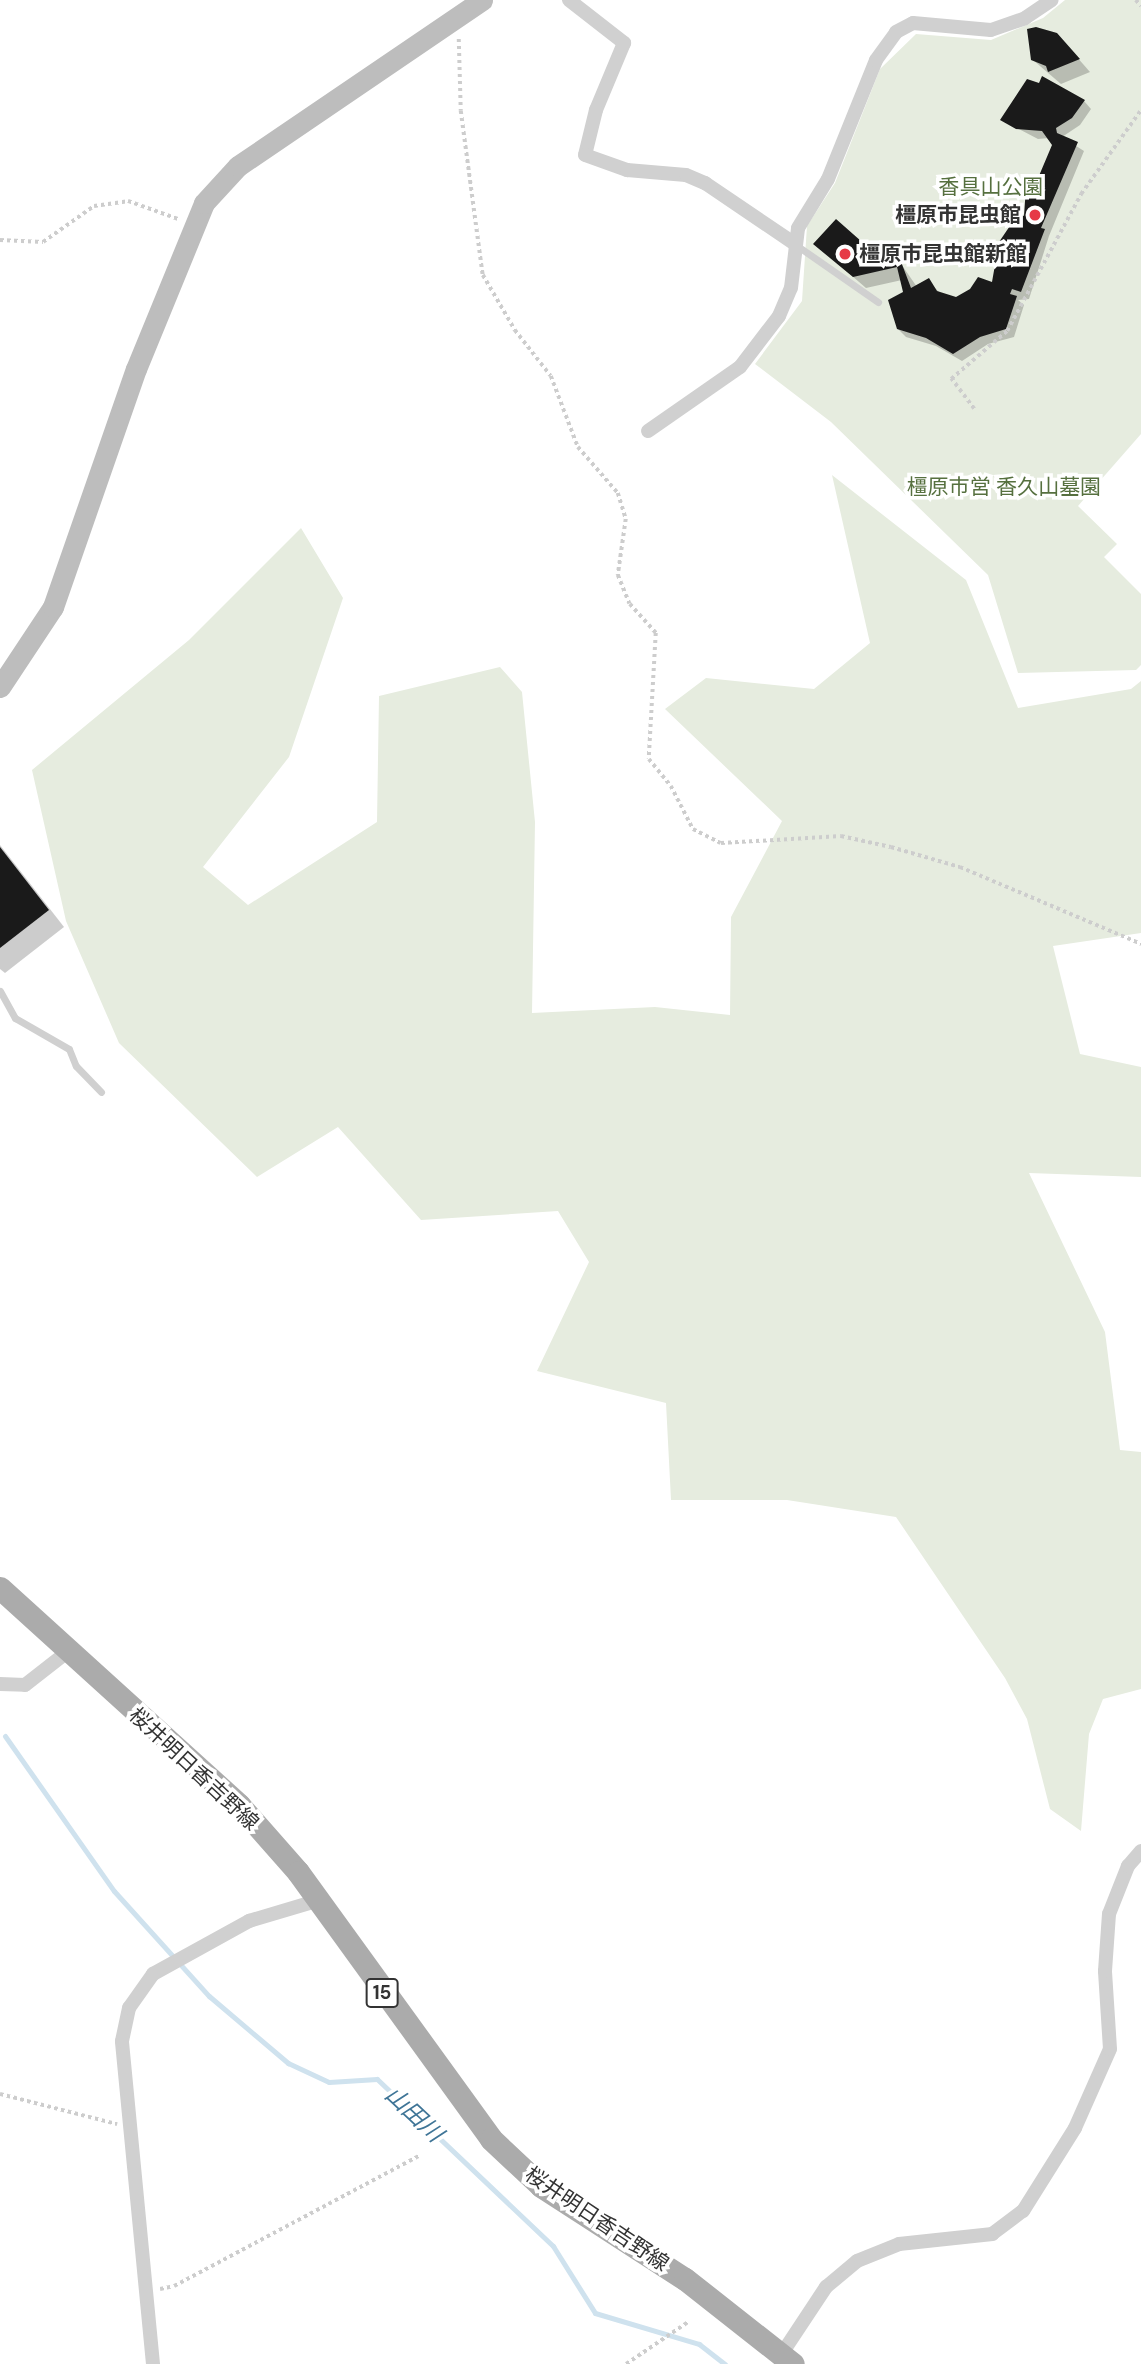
<!DOCTYPE html>
<meta charset="utf-8">
<style>
body{margin:0}
#map{position:relative;width:1141px;height:2364px;overflow:hidden;background:#fff;font-family:"DM Sans","Noto Sans JP",sans-serif}
div>[style]{position:absolute}
[style*='--x']{left:calc(var(--x)*1px);top:calc(var(--y)*1px);width:calc(var(--w)*1px);rotate:calc(var(--a)*1deg)}
.green>*{inset:0;background:#e6ecdf}
.shadow>*{inset:0;background:#0003}
.stream>*{height:5px;margin:-2.5px;padding:0 2.5px;transform-origin:2.5px;border-radius:2.5px;background:#cfe2ee}
.building>*{inset:0;background:#1a1a1a}
.path>*{height:3.5px;margin-top:-1.75px;transform-origin:0;background:repeating-linear-gradient(90deg,#cdcdcd 0 3.5px,transparent 0 7px)}
.lane>*{height:7px;margin:-3.5px;padding:0 3.5px;transform-origin:3.5px;border-radius:3.5px;background:#d0d0d0}
.street>*{height:14px;margin:-7px;padding:0 7px;transform-origin:7px;border-radius:7px;background:#d0d0d0}
.secondary>*{height:21px;margin:-10.5px;padding:0 10.5px;transform-origin:10.5px;border-radius:10.5px;background:#bdbdbd}
.primary>*{height:23px;margin:-11.5px;padding:0 11.5px;transform-origin:11.5px;border-radius:11.5px;background:#ababab}
.dots>*{width:19px;height:19px;translate:-50% -50%;box-sizing:border-box;border:4px solid #fff;border-radius:50%}
span{translate:-50% -50%;white-space:nowrap;text-align:center;line-height:1.15;-webkit-text-stroke:7px #fff;paint-order:stroke}
.shield-label span{padding:2px 5px;background:#fff;border:2px solid;border-radius:5px;-webkit-text-stroke-width:0}
.shield-label{font-size:19px;color:#333;font-weight:700}
.park-label{font-size:21px;color:#56703f}
.poi-label{font-size:21px;color:#333;font-weight:700}
.right{translate:-100% -50%;text-align:right}
.left{translate:0 -50%;text-align:left}
.street-label{font-size:21px;color:#333}
.water-label{font-size:23px;color:#3f7597;font-style:italic}
</style>
<div id="map">
<div class="green">
<div style="clip-path:polygon(1065px 0,1141px 0,1141px 434px,1078px 506px,1117px 544px,1104px 557px,1141px 594px,1141px 665px,1136px 670px,1018px 673px,988px 575px,831px 422px,755px 364px,802px 301px,807px 226px,835px 183px,880px 69px,916px 34px,991px 40px,1043px 18px)"></div>
<div style="clip-path:polygon(832px 475px,966px 580px,1018px 708px,1131px 689px,1141px 681px,1141px 933px,1053px 946px,1080px 1054px,1141px 1067px,1141px 1177px,1029px 1173px,1105px 1332px,1120px 1450px,1141px 1452px,1141px 1689px,1103px 1699px,1089px 1734px,1081px 1831px,1050px 1809px,1027px 1719px,1005px 1678px,896px 1517px,787px 1500px,671px 1500px,666px 1403px,537px 1371px,589px 1262px,558px 1211px,421px 1220px,338px 1127px,257px 1177px,119px 1043px,66px 921px,32px 770px,189px 640px,301px 528px,343px 598px,289px 757px,203px 867px,248px 905px,377px 822px,379px 696px,500px 667px,522px 692px,535px 822px,532px 1013px,655px 1007px,730px 1015px,731px 917px,782px 821px,665px 709px,706px 678px,814px 689px,870px 643px)"></div>
</div>
<div class="shadow">
<div style="clip-path:polygon(1069px 48px,1090px 72px,1061px 84px,1033px 60px)"></div>
<div style="clip-path:polygon(1084px 101px,1091px 109px,1080px 125px,1062px 137px,1084px 151px,1049px 236px,1029px 299px,1018px 300px,1024px 305px,1014px 337px,988px 344px,962px 361px,936px 346px,906px 337px,898px 329px,906px 292px,902px 280px,866px 288px,815px 244px,869px 250px,881px 262px,878px 265px,899px 261px,917px 287px,928px 281px,940px 293px,956px 299px,994px 284px,1054px 145px,1049px 138px,1038px 139px,1002px 120px)"></div>
<div style="clip-path:polygon(0 845px,64px 927px,5px 973px,0 969px)"></div>
</div>
<div class="stream">
<div style="--x:5;--y:1736;--w:189;--a:54.9"></div>
<div style="--x:114;--y:1891;--w:142;--a:47.9"></div>
<div style="--x:209;--y:1996;--w:104;--a:40.3"></div>
<div style="--x:288;--y:2063;--w:45;--a:24.9"></div>
<div style="--x:329;--y:2082;--w:48;--a:-3.6"></div>
<div style="--x:377;--y:2079;--w:243;--a:43.5"></div>
<div style="--x:553;--y:2246;--w:79;--a:57.9"></div>
<div style="--x:595;--y:2313;--w:109;--a:16.6"></div>
<div style="--x:699;--y:2344;--w:33;--a:38"></div>
</div>
<div class="building">
<div style="clip-path:polygon(1036px 27px,1057px 33px,1080px 59px,1048px 72px,1046px 66px,1031px 60px,1027px 29px)"></div>
<div style="clip-path:polygon(1042px 76px,1085px 100px,1072px 118px,1056px 128px,1057px 133px,1078px 142px,1041px 228px,1045px 229px,1021px 292px,1012px 289px,1010px 294px,1017px 296px,1006px 329px,980px 337px,953px 354px,926px 338px,897px 329px,888px 300px,903px 292px,897px 267px,853px 277px,813px 244px,836px 219px,870px 249px,862px 259px,867px 266px,900px 259px,911px 288px,929px 278px,937px 291px,956px 297px,970px 289px,978px 277px,992px 282px,999px 242px,1018px 214px,1024px 216px,1026px 187px,1033px 190px,1052px 145px,1042px 131px,1016px 129px,1000px 120px,1027px 79px,1039px 83px)"></div>
<div style="clip-path:polygon(0 847px,49px 910px,0 948px)"></div>
</div>
<div class="path">
<div style="--x:1136;--y:0;--w:8;--a:50"></div>
<div style="--x:459;--y:39;--w:72;--a:88.4"></div>
<div style="--x:461;--y:111;--w:165;--a:82.4"></div>
<div style="--x:483;--y:275;--w:64;--a:59.8"></div>
<div style="--x:515;--y:330;--w:58;--a:52"></div>
<div style="--x:551;--y:376;--w:76;--a:69.2"></div>
<div style="--x:578;--y:447;--w:61;--a:49"></div>
<div style="--x:618;--y:493;--w:27;--a:73"></div>
<div style="--x:626;--y:519;--w:57;--a:98.1"></div>
<div style="--x:618;--y:575;--w:31;--a:68"></div>
<div style="--x:630;--y:604;--w:39;--a:48"></div>
<div style="--x:656;--y:633;--w:126;--a:93.2"></div>
<div style="--x:649;--y:759;--w:35;--a:51"></div>
<div style="--x:671;--y:786;--w:48;--a:62.9"></div>
<div style="--x:693;--y:829;--w:31;--a:27"></div>
<div style="--x:721;--y:843;--w:120;--a:-3.3"></div>
<div style="--x:841;--y:836;--w:51;--a:12.4"></div>
<div style="--x:891;--y:847;--w:72;--a:16.2"></div>
<div style="--x:960;--y:867;--w:197;--a:23"></div>
<div style="--x:0;--y:240;--w:43;--a:2.7"></div>
<div style="--x:43;--y:242;--w:62;--a:-35.2"></div>
<div style="--x:94;--y:206;--w:34;--a:-8"></div>
<div style="--x:128;--y:201;--w:53;--a:19.8"></div>
<div style="--x:974;--y:409;--w:38;--a:-127"></div>
<div style="--x:951;--y:379;--w:74;--a:-40.6"></div>
<div style="--x:1007;--y:331;--w:156;--a:-61.6"></div>
<div style="--x:1081;--y:194;--w:103;--a:-54.5"></div>
<div style="--x:0;--y:2094;--w:121;--a:14.4"></div>
<div style="--x:160;--y:2289;--w:14;--a:-12"></div>
<div style="--x:174;--y:2286;--w:277;--a:-28"></div>
<div style="--x:626;--y:2364;--w:75;--a:-34.1"></div>
</div>
<div class="lane">
<div style="--x:796;--y:245;--w:100;--a:34.8"></div>
<div style="--x:0;--y:991;--w:31;--a:61"></div>
<div style="--x:15;--y:1018;--w:62;--a:29.9"></div>
<div style="--x:69;--y:1049;--w:18;--a:68"></div>
<div style="--x:76;--y:1066;--w:36;--a:46"></div>
</div>
<div class="street">
<div style="--x:569;--y:0;--w:70;--a:38"></div>
<div style="--x:624;--y:43;--w:73;--a:112.7"></div>
<div style="--x:596;--y:110;--w:46;--a:103.7"></div>
<div style="--x:585;--y:155;--w:45;--a:19.7"></div>
<div style="--x:627;--y:170;--w:59;--a:4.8"></div>
<div style="--x:686;--y:175;--w:21;--a:23"></div>
<div style="--x:705;--y:183;--w:109;--a:34.1"></div>
<div style="--x:648;--y:431;--w:112;--a:-34.8"></div>
<div style="--x:740;--y:367;--w:64;--a:-52.6"></div>
<div style="--x:779;--y:316;--w:30;--a:-67"></div>
<div style="--x:791;--y:288;--w:60;--a:-83.3"></div>
<div style="--x:798;--y:228;--w:57;--a:-58.5"></div>
<div style="--x:828;--y:179;--w:128;--a:-68"></div>
<div style="--x:876;--y:60;--w:34;--a:-54"></div>
<div style="--x:896;--y:32;--w:19;--a:-28"></div>
<div style="--x:913;--y:23;--w:78;--a:5.1"></div>
<div style="--x:991;--y:30;--w:36;--a:-19"></div>
<div style="--x:1025;--y:18;--w:32;--a:-34"></div>
<div style="--x:0;--y:1684;--w:25;--a:2"></div>
<div style="--x:25;--y:1685;--w:52;--a:-38"></div>
<div style="--x:781;--y:2355;--w:82;--a:-56.5"></div>
<div style="--x:826;--y:2287;--w:40;--a:-40"></div>
<div style="--x:857;--y:2261;--w:45;--a:-22"></div>
<div style="--x:899;--y:2244;--w:94;--a:-6.1"></div>
<div style="--x:992;--y:2234;--w:39;--a:-37"></div>
<div style="--x:1023;--y:2211;--w:98;--a:-57.9"></div>
<div style="--x:1075;--y:2128;--w:86;--a:-66.1"></div>
<div style="--x:1110;--y:2049;--w:78;--a:-93.7"></div>
<div style="--x:1105;--y:1971;--w:57;--a:-86"></div>
<div style="--x:1109;--y:1914;--w:52;--a:-68.4"></div>
<div style="--x:1128;--y:1866;--w:20;--a:-49"></div>
<div style="--x:153;--y:2364;--w:324;--a:-95.5"></div>
<div style="--x:122;--y:2041;--w:34;--a:-78"></div>
<div style="--x:129;--y:2008;--w:42;--a:-54.8"></div>
<div style="--x:153;--y:1974;--w:110;--a:-28.9"></div>
<div style="--x:249;--y:1921;--w:70;--a:-16.6"></div>
</div>
<div class="secondary">
<div style="--x:0;--y:687;--w:96;--a:-56.5"></div>
<div style="--x:53;--y:607;--w:252;--a:-70.8"></div>
<div style="--x:136;--y:369;--w:179;--a:-67.7"></div>
<div style="--x:204;--y:203;--w:50;--a:-47.4"></div>
<div style="--x:238;--y:166;--w:295;--a:-34.2"></div>
</div>
<div class="primary">
<div style="--x:0;--y:1588;--w:323;--a:42.2"></div>
<div style="--x:239;--y:1805;--w:89;--a:48.6"></div>
<div style="--x:298;--y:1872;--w:329;--a:54.1"></div>
<div style="--x:491;--y:2139;--w:69;--a:43.2"></div>
<div style="--x:541;--y:2186;--w:171;--a:32.9"></div>
<div style="--x:685;--y:2279;--w:137;--a:38.2"></div>
</div>
<div class="dots">
<div style="left:1035px;top:215px;background:#e63946"></div>
<div style="left:845px;top:254px;background:#e63946"></div>
</div>
<div class="shield-label">
<span style="left:382px;top:1993px">15</span>
</div>
<div class="park-label">
<span style="left:991px;top:187px">香具山公園</span>
<span style="left:1004px;top:487px">橿原市営 香久山墓園</span>
</div>
<div class="poi-label">
<span class="right" style="left:1021px;top:215px">橿原市昆虫館</span>
<span class="left" style="left:859px;top:254px">橿原市昆虫館新館</span>
</div>
<div class="street-label">
<span style="left:194px;top:1769px;rotate:43deg">桜井明日香吉野線</span>
<span style="left:597px;top:2219px;rotate:34deg">桜井明日香吉野線</span>
</div>
<div class="water-label">
<span style="left:414px;top:2114px;rotate:43deg">山田川</span>
</div>
</div>
